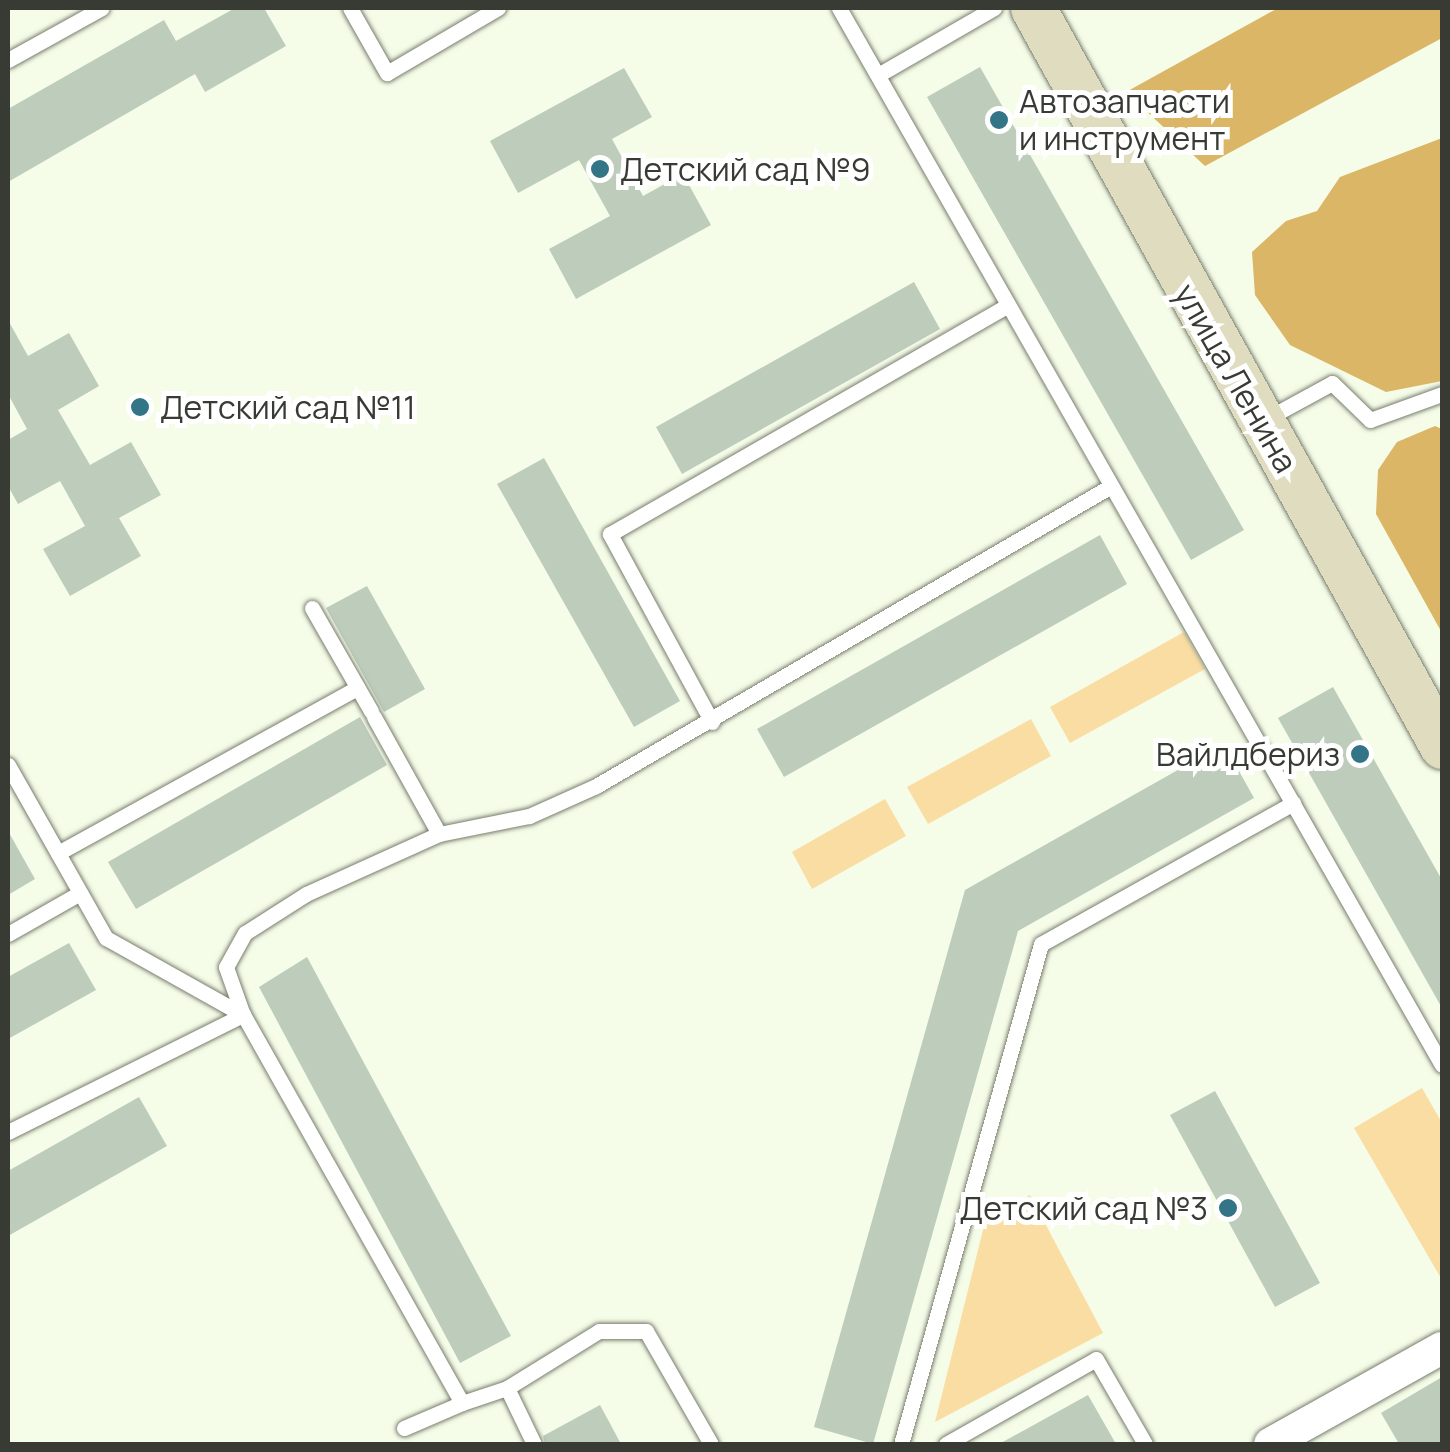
<!DOCTYPE html>
<meta charset="utf-8">
<style>
body{margin:0}
#map{position:relative;width:1450px;height:1452px;overflow:hidden;background:#f5fce8;font-family:Manrope,sans-serif}
div>[style]{position:absolute}
[style*='--x']{left:calc(var(--x)*1px);top:calc(var(--y)*1px);width:calc(var(--w)*1px);rotate:calc(var(--a)*1deg)}
.green>*{inset:0;background:#fadda3}
.forest>*{inset:0;background:#dbb667}
.building>*{inset:0;background:#beccbc}
.roads{filter:drop-shadow(0 0 2px #787e6d) drop-shadow(0 0 2px #787e6d)}
.lane>*{height:15px;margin:-7.5px;padding:0 7.5px;transform-origin:7.5px;border-radius:7.5px;background:#fff}
.street>*{height:32px;margin:-16px;padding:0 16px;transform-origin:16px;border-radius:16px;background:#fff}
.secondary>*{height:45px;margin:-22.5px;padding:0 22.5px;transform-origin:22.5px;border-radius:22.5px;background:#dfdcc0}
.dots>*{width:28px;height:28px;translate:-50% -50%;box-sizing:border-box;border:5px solid #fff;border-radius:50%}
span{translate:-50% -50%;white-space:nowrap;text-align:center;line-height:1.15;-webkit-text-stroke:10px #fff;paint-order:stroke}
.poi-label{font-size:32px;color:#383b34}
.left{translate:0 -50%;text-align:left}
.right{translate:-100% -50%;text-align:right}
.street-label{font-size:32px;color:#383b34}
.frame{position:absolute;inset:0;border:10px solid #383b34;pointer-events:none}
</style>
<div id="map">
<div class="green">
<div style="clip-path:polygon(1184px 632px,1205px 669px,1070px 743px,1050px 707px)"></div>
<div style="clip-path:polygon(1031px 719px,1051px 756px,928px 824px,907px 787px)"></div>
<div style="clip-path:polygon(885px 799px,906px 836px,812px 889px,792px 852px)"></div>
<div style="clip-path:polygon(1422px 1088px,1442px 1123px,1442px 1280px,1354px 1128px)"></div>
<div style="clip-path:polygon(1030px 1195px,1103px 1333px,935px 1422px,985px 1222px)"></div>
</div>
<div class="forest">
<div style="clip-path:polygon(1278px 8px,1442px 8px,1442px 38px,1205px 166px,1126px 92px)"></div>
<div style="clip-path:polygon(1442px 138px,1442px 381px,1386px 392px,1290px 345px,1255px 295px,1252px 252px,1286px 221px,1317px 211px,1340px 177px)"></div>
<div style="clip-path:polygon(1435px 426px,1442px 429px,1442px 633px,1376px 514px,1378px 470px,1397px 442px)"></div>
</div>
<div class="building">
<div style="clip-path:polygon(235px 8px,264px 8px,286px 46px,205px 92px,195px 74px,8px 182px,8px 109px,164px 20px,176px 41px)"></div>
<div style="clip-path:polygon(980px 67px,1244px 530px,1191px 560px,927px 97px)"></div>
<div style="clip-path:polygon(624px 68px,652px 117px,612px 139px,643px 196px,683px 174px,711px 225px,576px 299px,549px 249px,610px 216px,579px 160px,518px 193px,490px 141px)"></div>
<div style="clip-path:polygon(914px 282px,940px 329px,682px 474px,656px 427px)"></div>
<div style="clip-path:polygon(8px 320px,28px 356px,69px 333px,99px 386px,58px 410px,90px 465px,131px 442px,161px 495px,119px 518px,141px 556px,70px 596px,43px 549px,85px 526px,60px 481px,18px 504px,8px 486px,8px 440px,27px 429px,8px 394px)"></div>
<div style="clip-path:polygon(544px 458px,680px 701px,634px 727px,497px 484px)"></div>
<div style="clip-path:polygon(1100px 535px,1127px 584px,784px 777px,757px 729px)"></div>
<div style="clip-path:polygon(367px 586px,425px 689px,384px 712px,326px 608px)"></div>
<div style="clip-path:polygon(1333px 687px,1442px 880px,1442px 1008px,1278px 718px)"></div>
<div style="clip-path:polygon(360px 717px,387px 765px,136px 909px,108px 862px)"></div>
<div style="clip-path:polygon(1224px 744px,1254px 798px,1018px 931px,873px 1444px,814px 1427px,965px 890px)"></div>
<div style="clip-path:polygon(8px 831px,35px 879px,8px 895px)"></div>
<div style="clip-path:polygon(69px 943px,96px 990px,8px 1039px,8px 977px)"></div>
<div style="clip-path:polygon(307px 957px,511px 1336px,460px 1363px,259px 987px)"></div>
<div style="clip-path:polygon(1215px 1091px,1320px 1283px,1275px 1307px,1170px 1115px)"></div>
<div style="clip-path:polygon(139px 1097px,167px 1146px,8px 1236px,8px 1171px)"></div>
<div style="clip-path:polygon(1442px 1377px,1442px 1444px,1399px 1444px,1381px 1413px)"></div>
<div style="clip-path:polygon(1088px 1395px,1116px 1444px,999px 1444px)"></div>
<div style="clip-path:polygon(600px 1405px,621px 1444px,545px 1444px,543px 1436px)"></div>
</div>
<div class="roads">
<div class="lane">
<div style="--x:350;--y:8;--w:75;--a:60.4"></div>
<div style="--x:387;--y:73;--w:129;--a:-30.4"></div>
<div style="--x:839;--y:8;--w:1217;--a:60.3"></div>
<div style="--x:8;--y:60;--w:107;--a:-29"></div>
<div style="--x:878;--y:75;--w:134;--a:-30"></div>
<div style="--x:1266;--y:419;--w:75;--a:-28.6"></div>
<div style="--x:1332;--y:383;--w:53;--a:44.2"></div>
<div style="--x:1370;--y:420;--w:77;--a:-19.9"></div>
<div style="--x:312;--y:608;--w:119;--a:60.2"></div>
<div style="--x:374;--y:717;--w:134;--a:60.9"></div>
<div style="--x:712;--y:722;--w:214;--a:-118.5"></div>
<div style="--x:610;--y:534;--w:459;--a:-29.9"></div>
<div style="--x:8;--y:765;--w:199;--a:60.5"></div>
<div style="--x:106;--y:938;--w:157;--a:29.3"></div>
<div style="--x:58;--y:853;--w:342;--a:-28.9"></div>
<div style="--x:8;--y:934;--w:83;--a:-29.7"></div>
<div style="--x:8;--y:1132;--w:263;--a:-26.5"></div>
<div style="--x:507;--y:1388;--w:62;--a:64.3"></div>
<div style="--x:404;--y:1428;--w:63;--a:-23.3"></div>
<div style="--x:711;--y:1444;--w:130;--a:-119.9"></div>
<div style="--x:646;--y:1331;--w:47;--a:180"></div>
<div style="--x:599;--y:1331;--w:108;--a:148.2"></div>
<div style="--x:507;--y:1388;--w:47;--a:161.6"></div>
<div style="--x:462;--y:1403;--w:446;--a:-119.4"></div>
<div style="--x:243;--y:1015;--w:51;--a:-109.5"></div>
<div style="--x:226;--y:967;--w:39;--a:-61"></div>
<div style="--x:245;--y:933;--w:72;--a:-32.6"></div>
<div style="--x:306;--y:894;--w:146;--a:-24.3"></div>
<div style="--x:439;--y:834;--w:92;--a:-11.3"></div>
<div style="--x:529;--y:816;--w:73;--a:-24.1"></div>
<div style="--x:596;--y:786;--w:596;--a:-30.22"></div>
<div style="--x:901;--y:1444;--w:519;--a:-74.36"></div>
<div style="--x:1041;--y:944;--w:289;--a:-29.2"></div>
<div style="--x:946;--y:1444;--w:172;--a:-29.5"></div>
<div style="--x:1096;--y:1359;--w:98;--a:60"></div>
</div>
<div class="street">
<div style="--x:1270;--y:1444;--w:197;--a:-29.2"></div>
</div>
<div class="secondary">
<div style="--x:1033;--y:8;--w:844;--a:61"></div>
</div>
</div>
<div class="dots">
<div style="left:999px;top:120px;background:#337587"></div>
<div style="left:600px;top:169px;background:#337587"></div>
<div style="left:140px;top:407px;background:#337587"></div>
<div style="left:1360px;top:754px;background:#337587"></div>
<div style="left:1228px;top:1208px;background:#337587"></div>
</div>
<div class="poi-label">
<span class="left" style="left:1019px;top:120px">Автозапчасти<br>и инструмент</span>
<span class="left" style="left:620px;top:169px">Детский сад №9</span>
<span class="left" style="left:160px;top:407px">Детский сад №11</span>
<span class="right" style="left:1340px;top:754px">Вайлдбериз</span>
<span class="right" style="left:1208px;top:1208px">Детский сад №3</span>
</div>
<div class="street-label">
<span style="left:1236px;top:378px;rotate:60deg">улица Ленина</span>
</div>
<div class="frame"></div>
</div>
